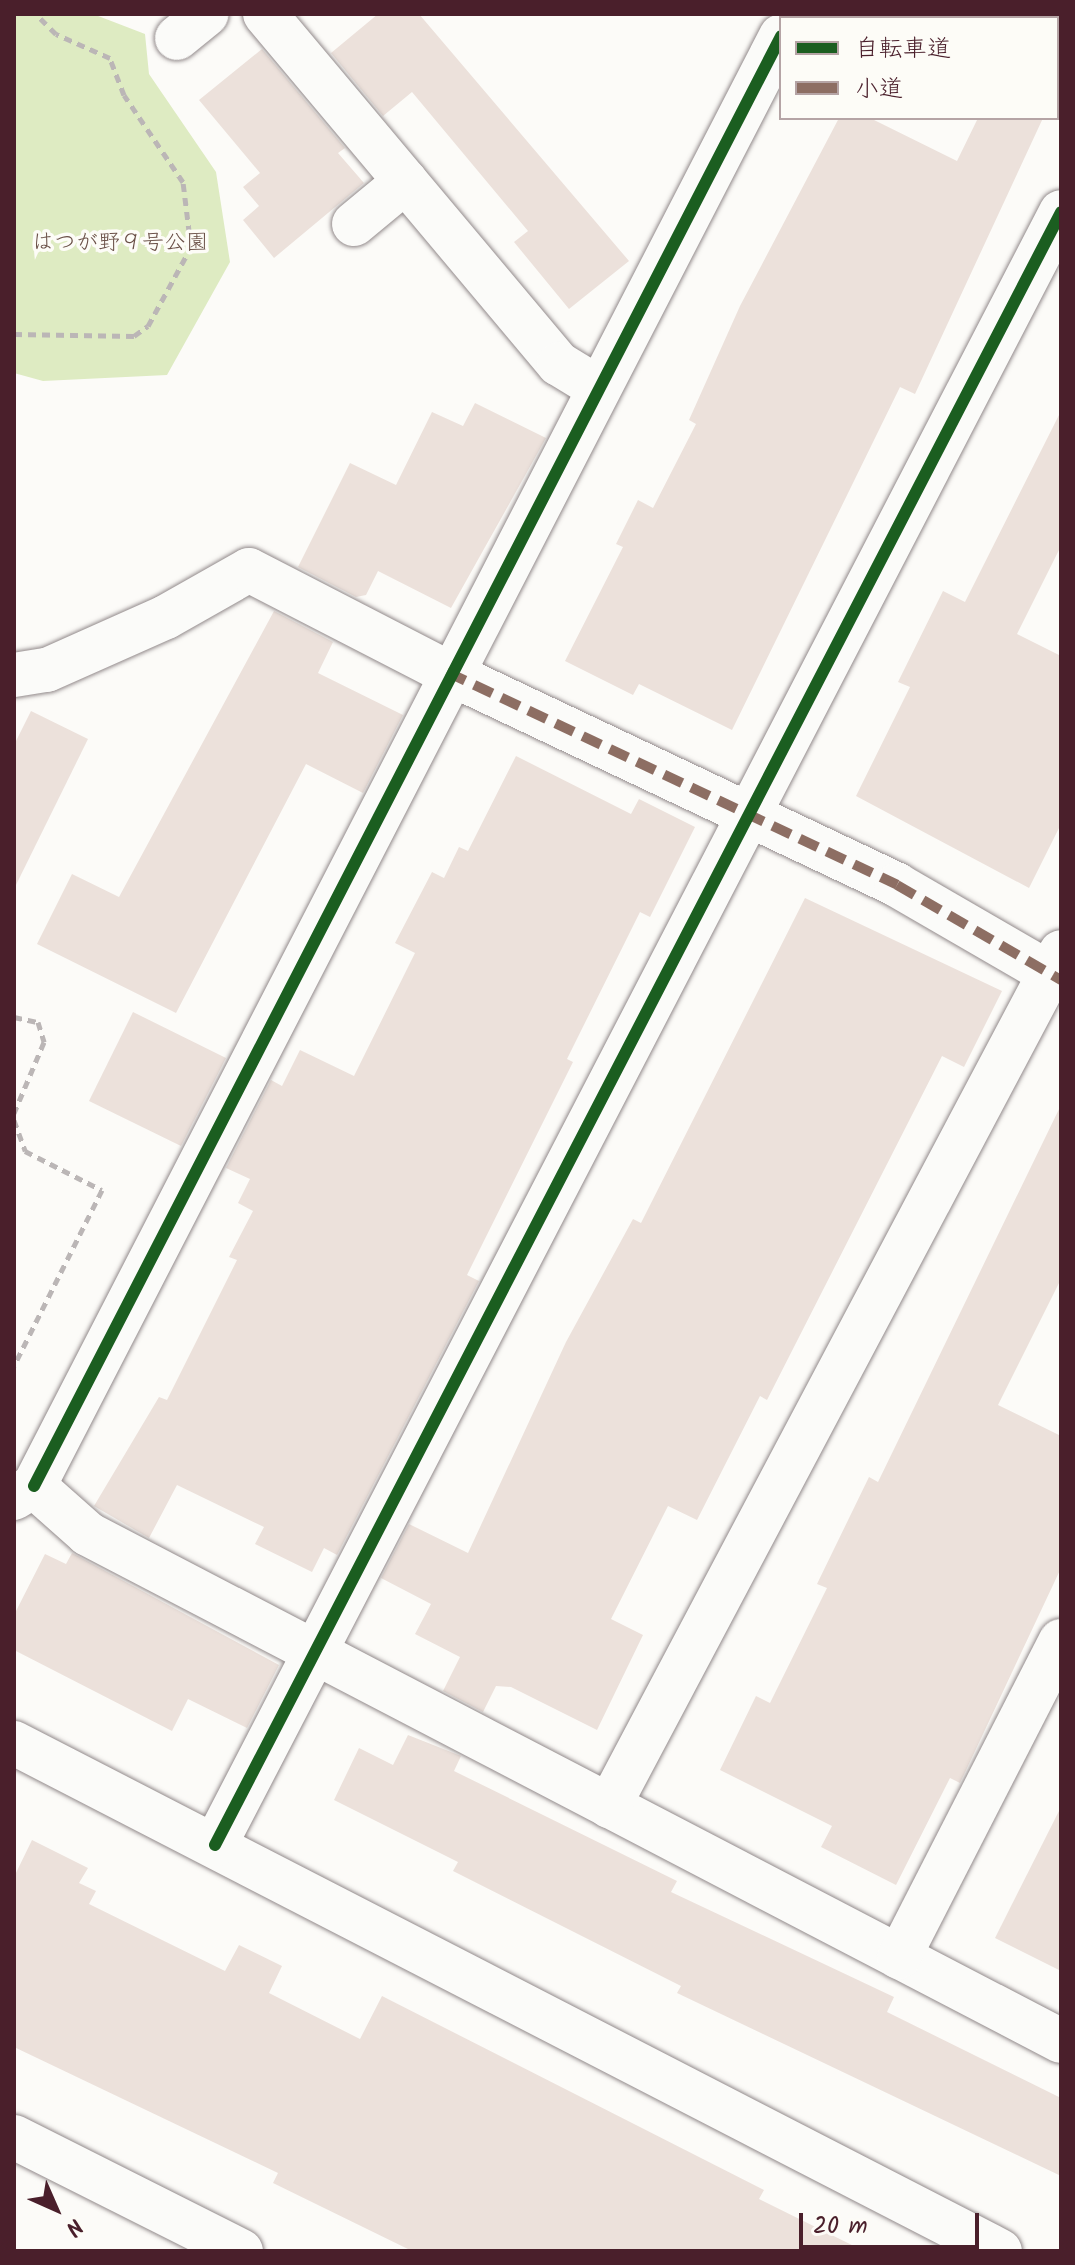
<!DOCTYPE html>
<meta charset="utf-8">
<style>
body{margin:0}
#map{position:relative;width:1075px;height:2265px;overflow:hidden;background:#fcfbf8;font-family:Kalam,"Klee One",sans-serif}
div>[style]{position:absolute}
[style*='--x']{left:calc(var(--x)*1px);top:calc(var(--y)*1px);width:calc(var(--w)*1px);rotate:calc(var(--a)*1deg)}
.green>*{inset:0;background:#deebc2}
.building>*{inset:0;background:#ece1db}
.path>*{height:5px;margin-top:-2.5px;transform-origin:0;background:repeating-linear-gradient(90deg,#bbb6b6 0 8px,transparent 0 14px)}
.roads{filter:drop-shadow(0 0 2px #928a8b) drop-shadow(0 0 2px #928a8b)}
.pedestrian>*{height:44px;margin:-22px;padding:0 22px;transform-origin:22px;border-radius:22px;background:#fbfbf9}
.minor>*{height:44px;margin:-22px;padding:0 22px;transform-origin:22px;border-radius:22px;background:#fbfbf9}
.quiet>*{height:10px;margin-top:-5px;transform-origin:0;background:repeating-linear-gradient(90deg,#8d6e63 0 20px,transparent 0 30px)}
.cycleway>*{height:12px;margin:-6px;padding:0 6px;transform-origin:6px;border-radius:6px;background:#1b5e20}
span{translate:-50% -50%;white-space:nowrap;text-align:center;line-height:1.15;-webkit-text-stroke:7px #fdfcf7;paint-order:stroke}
.park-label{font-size:22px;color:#694f46}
.frame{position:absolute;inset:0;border:16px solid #4a1f2b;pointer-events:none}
.legend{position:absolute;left:779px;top:16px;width:280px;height:104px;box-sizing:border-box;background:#fdfcf7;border:2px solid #b5a4a5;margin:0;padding:10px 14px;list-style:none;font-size:24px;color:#4a1f2b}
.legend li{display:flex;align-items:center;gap:16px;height:40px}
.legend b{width:40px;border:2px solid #b5a4a5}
.north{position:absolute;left:16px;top:2169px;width:80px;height:80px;-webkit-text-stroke:6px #fdfcf7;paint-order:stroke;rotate:135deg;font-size:22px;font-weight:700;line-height:32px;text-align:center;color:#4a1f2b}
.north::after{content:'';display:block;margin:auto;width:28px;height:36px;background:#4a1f2b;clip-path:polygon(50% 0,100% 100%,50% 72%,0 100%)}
.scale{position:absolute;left:799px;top:2213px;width:180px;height:36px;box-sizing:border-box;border:4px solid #4a1f2b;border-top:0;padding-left:10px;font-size:24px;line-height:28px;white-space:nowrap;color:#4a1f2b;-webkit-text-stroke:6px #fdfcf7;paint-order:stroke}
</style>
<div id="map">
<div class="green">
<div style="clip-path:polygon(14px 14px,93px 14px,145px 34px,149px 74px,216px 172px,230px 262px,167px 375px,43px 381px,14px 373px)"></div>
</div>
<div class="building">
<div style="clip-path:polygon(378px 14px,419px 14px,629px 261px,569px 309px,514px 242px,528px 231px,412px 92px,383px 116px,331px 53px)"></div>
<div style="clip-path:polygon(262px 49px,345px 148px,338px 153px,364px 183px,274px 258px,243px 220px,259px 206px,243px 187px,260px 173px,199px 100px)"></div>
<div style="clip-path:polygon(839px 118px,870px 118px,957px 161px,978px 118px,1043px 118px,915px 394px,900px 387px,732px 730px,639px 684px,633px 695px,565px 661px,623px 547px,616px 544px,638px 500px,653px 508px,696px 424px,689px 420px,740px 306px)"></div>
<div style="clip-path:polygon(475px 403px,546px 438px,451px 608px,378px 571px,366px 595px,356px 597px,298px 567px,350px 463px,396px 485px,432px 412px,463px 426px)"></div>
<div style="clip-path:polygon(1061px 411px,1061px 546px,1017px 634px,1061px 656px,1061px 824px,1029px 888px,856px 796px,910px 687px,898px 682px,943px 591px,965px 602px)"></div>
<div style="clip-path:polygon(274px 611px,333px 642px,318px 673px,403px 715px,363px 793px,306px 764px,176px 1013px,37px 944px,72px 874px,119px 897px)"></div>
<div style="clip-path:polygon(31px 711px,88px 739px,14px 889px,14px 745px)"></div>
<div style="clip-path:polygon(516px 756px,631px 814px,639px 799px,695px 827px,650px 917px,640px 912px,567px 1059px,573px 1062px,467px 1275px,479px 1281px,337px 1555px,324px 1548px,312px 1572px,255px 1544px,264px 1527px,177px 1485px,149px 1538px,94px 1506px,159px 1397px,167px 1400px,237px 1260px,229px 1257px,253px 1211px,238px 1203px,250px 1179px,226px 1168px,271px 1080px,282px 1086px,300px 1050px,354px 1076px,415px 953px,395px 943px,432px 872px,444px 878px,459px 847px,468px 851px)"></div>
<div style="clip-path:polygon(805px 898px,1002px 991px,964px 1067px,942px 1056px,767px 1400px,760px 1396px,697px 1520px,668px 1506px,611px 1619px,643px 1635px,597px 1730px,511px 1687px,496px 1686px,483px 1712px,443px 1691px,460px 1657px,415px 1634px,431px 1604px,381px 1578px,409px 1524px,468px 1553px,566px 1342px,633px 1219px,641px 1223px)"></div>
<div style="clip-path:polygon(133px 1012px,226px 1058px,181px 1146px,89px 1101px)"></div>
<div style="clip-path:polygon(1061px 1105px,1061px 1279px,998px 1405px,1061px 1436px,1061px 1568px,960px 1783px,950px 1778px,896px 1885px,821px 1847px,832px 1826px,720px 1770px,756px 1696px,770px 1703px,827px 1588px,817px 1584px,869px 1477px,878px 1482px)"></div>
<div style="clip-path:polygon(72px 1553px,279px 1665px,247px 1728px,188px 1699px,172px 1731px,14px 1650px,14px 1615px,45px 1554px,66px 1564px)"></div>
<div style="clip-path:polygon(408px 1735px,461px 1756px,454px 1771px,677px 1881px,671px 1892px,894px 1997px,887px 2012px,1061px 2098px,1061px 2176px,677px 1993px,681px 1986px,453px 1871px,458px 1862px,334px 1800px,359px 1748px,393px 1765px)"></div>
<div style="clip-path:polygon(1061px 1807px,1061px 1971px,995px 1938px)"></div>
<div style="clip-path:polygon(32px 1840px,88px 1868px,79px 1883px,96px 1891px,89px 1904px,225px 1971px,239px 1945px,282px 1966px,269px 1993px,360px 2039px,382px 1996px,764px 2190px,759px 2199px,864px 2251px,412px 2251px,273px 2183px,278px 2173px,14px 2047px,14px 1877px)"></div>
</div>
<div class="path">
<div style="--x:14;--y:334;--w:120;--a:1"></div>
<div style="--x:134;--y:336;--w:17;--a:-36"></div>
<div style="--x:148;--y:326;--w:90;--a:-61.4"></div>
<div style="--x:191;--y:247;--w:65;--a:-97"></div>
<div style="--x:183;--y:182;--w:105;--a:-124.1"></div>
<div style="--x:124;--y:95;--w:40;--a:-111"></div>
<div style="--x:110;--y:58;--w:59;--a:-156"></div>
<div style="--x:56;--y:34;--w:28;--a:-135"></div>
<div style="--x:14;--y:1017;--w:25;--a:12"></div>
<div style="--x:38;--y:1022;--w:21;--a:73"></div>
<div style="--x:44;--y:1042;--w:77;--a:112.9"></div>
<div style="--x:14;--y:1120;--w:33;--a:70"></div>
<div style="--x:25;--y:1151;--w:86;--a:26.9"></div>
<div style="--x:102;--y:1190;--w:197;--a:116.6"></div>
</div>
<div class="roads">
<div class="pedestrian">
<div style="--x:447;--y:672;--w:498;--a:25.3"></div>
<div style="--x:897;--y:885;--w:190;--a:30.1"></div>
</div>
<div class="minor">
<div style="--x:265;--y:14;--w:457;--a:50"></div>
<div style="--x:559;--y:364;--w:42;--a:31.4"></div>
<div style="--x:177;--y:38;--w:38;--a:-39"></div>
<div style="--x:354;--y:224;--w:67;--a:-39.6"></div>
<div style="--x:14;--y:675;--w:33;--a:-9"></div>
<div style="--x:47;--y:670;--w:130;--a:-24"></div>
<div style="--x:166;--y:617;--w:95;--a:-29.5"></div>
<div style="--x:249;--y:570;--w:223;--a:27.3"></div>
<div style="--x:34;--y:1486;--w:1631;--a:-62.74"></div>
<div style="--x:14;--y:1498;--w:23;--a:-31"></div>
<div style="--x:34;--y:1486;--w:72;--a:41.6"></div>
<div style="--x:88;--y:1534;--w:1097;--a:27.52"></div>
<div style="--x:14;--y:1743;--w:1109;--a:27.26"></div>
<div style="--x:609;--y:1806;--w:966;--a:-62.11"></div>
<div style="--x:215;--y:1845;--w:1839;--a:-62.61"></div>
<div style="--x:899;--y:1957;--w:355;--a:-62.9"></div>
<div style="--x:14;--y:2137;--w:254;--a:26.7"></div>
</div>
</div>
<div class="quiet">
<div style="--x:447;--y:672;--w:498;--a:25.3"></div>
<div style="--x:897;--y:885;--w:190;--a:30.1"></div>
</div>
<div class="cycleway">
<div style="--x:34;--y:1486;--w:1631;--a:-62.74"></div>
<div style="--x:215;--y:1845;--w:1839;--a:-62.61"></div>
</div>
<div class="park-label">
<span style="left:120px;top:244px">はつが野９号公園</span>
</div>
<div class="frame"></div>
<ul class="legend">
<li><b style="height:10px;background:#1b5e20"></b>自転車道</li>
<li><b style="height:10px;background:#8d6e63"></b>小道</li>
</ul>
<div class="north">N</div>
<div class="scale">20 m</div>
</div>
